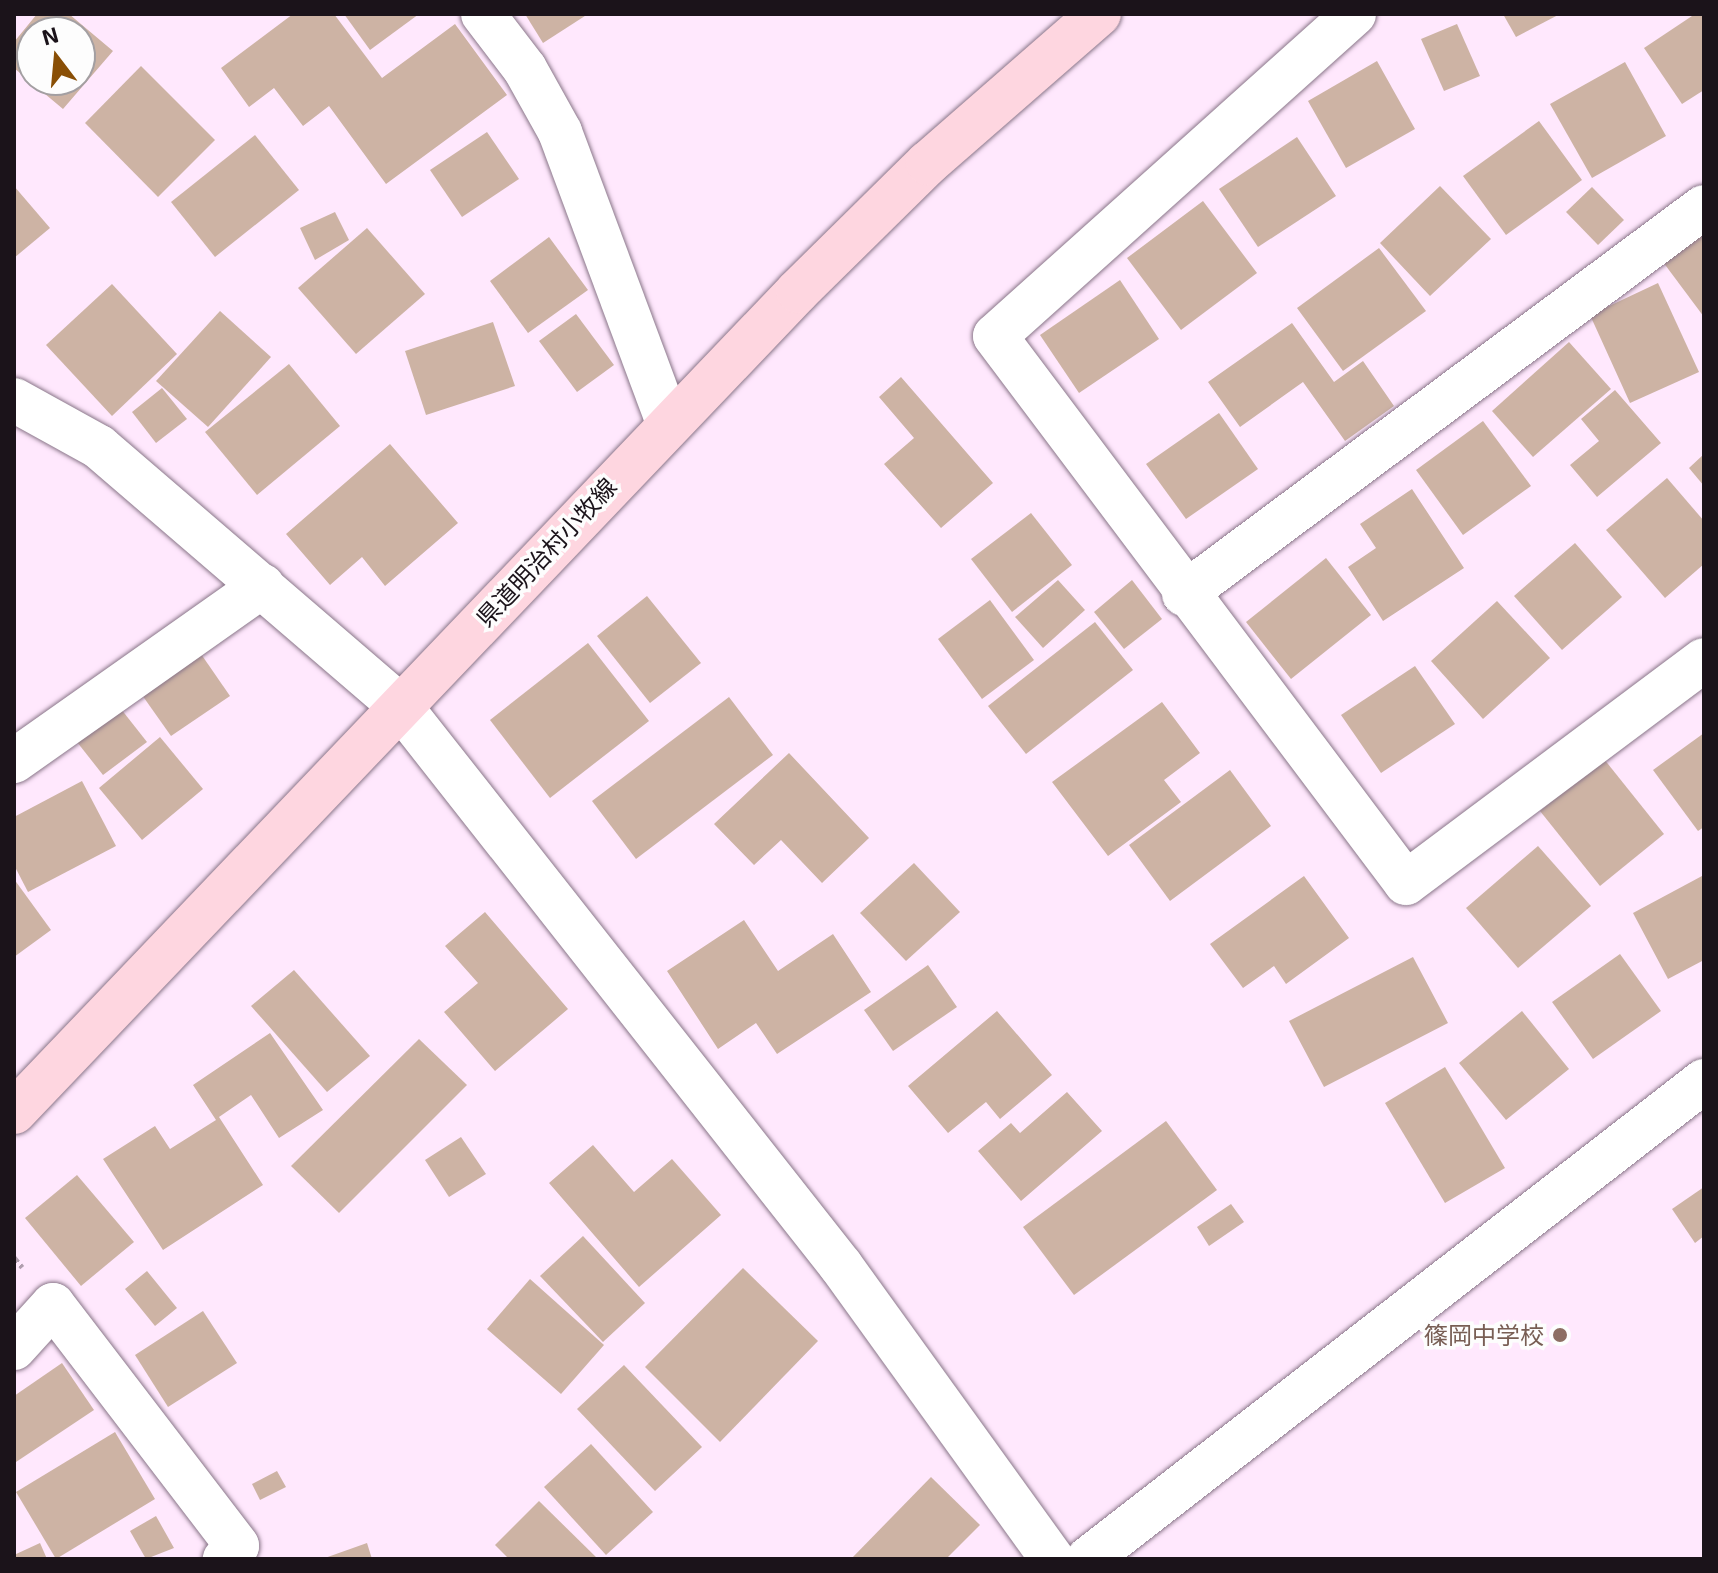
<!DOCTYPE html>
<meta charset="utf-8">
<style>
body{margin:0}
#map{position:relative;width:1718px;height:1573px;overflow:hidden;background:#ffe8fd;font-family:"Exo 2","Noto Sans JP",sans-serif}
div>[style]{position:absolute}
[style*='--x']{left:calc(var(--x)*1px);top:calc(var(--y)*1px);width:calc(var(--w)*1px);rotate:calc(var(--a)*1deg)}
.building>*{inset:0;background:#cdb3a4}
.path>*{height:5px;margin-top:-2.5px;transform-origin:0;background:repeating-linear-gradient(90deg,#b09eae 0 6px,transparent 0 10px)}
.roads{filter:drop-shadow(0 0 2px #8a7689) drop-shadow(0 0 2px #8a7689)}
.minor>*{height:44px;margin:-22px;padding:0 22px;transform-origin:22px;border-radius:22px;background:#fff}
.tertiary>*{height:44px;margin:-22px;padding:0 22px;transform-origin:22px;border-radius:22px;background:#fff}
.secondary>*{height:44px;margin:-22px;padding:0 22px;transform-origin:22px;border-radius:22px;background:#fed6e0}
.dots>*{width:22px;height:22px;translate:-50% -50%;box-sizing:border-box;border:4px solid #fdfdfd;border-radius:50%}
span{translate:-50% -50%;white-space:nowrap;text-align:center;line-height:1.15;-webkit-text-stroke:7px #fdfdfd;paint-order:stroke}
.street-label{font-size:24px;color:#1b131a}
.education-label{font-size:24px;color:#785e54}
.right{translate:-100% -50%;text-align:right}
.frame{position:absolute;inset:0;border:16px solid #1b131a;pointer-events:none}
.north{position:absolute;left:16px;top:16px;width:80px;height:80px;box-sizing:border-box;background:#fdfdfd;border:2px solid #a39fa2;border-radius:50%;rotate:344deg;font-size:22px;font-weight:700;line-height:32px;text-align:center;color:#1b131a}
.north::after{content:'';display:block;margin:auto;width:28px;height:36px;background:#894f06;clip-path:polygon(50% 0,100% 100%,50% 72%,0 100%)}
</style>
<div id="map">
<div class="building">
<div style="clip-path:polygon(evenodd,37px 14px,69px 14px,113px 51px,63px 109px,14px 68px,14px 42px,37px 14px,32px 32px,80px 32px,80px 80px,32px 80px,32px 32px)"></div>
<div style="clip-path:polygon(293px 14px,334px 14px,382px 78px,455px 24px,507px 95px,386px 184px,329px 106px,303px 126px,274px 88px,249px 107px,221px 68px)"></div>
<div style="clip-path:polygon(344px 14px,419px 14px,370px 50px)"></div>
<div style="clip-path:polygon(525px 14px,588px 14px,543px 43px)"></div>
<div style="clip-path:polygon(1503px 14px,1560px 14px,1516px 37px)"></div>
<div style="clip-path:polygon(1695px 14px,1704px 14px,1704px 90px,1682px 104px,1644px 48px)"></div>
<div style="clip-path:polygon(1457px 24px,1480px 76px,1444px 91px,1421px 39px)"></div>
<div style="clip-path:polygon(1377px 61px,1415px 129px,1346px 168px,1308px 101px)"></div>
<div style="clip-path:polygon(1625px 62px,1666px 136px,1592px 178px,1550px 104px)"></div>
<div style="clip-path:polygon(141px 66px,215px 140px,158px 197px,85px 123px)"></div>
<div style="clip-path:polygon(1539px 121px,1582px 180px,1506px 235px,1463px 176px)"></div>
<div style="clip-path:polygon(487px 132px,519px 179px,462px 217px,430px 170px)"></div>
<div style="clip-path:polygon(255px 135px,299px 190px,215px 257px,171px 202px)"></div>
<div style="clip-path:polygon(1297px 137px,1336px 196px,1258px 247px,1219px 189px)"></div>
<div style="clip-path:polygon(14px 186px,50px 228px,14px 258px)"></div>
<div style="clip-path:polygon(1440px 186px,1491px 239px,1430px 296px,1380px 243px)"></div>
<div style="clip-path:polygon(1592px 187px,1624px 220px,1598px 245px,1566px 212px)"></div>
<div style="clip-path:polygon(1203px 201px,1257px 273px,1181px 330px,1127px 258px)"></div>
<div style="clip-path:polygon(335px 212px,349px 240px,315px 260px,300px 228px)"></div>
<div style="clip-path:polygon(367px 228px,425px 294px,356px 354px,298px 288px)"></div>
<div style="clip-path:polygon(1704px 231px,1704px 317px,1663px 262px)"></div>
<div style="clip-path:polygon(549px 237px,588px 290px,528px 333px,490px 281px)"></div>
<div style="clip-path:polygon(1379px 248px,1426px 311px,1343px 371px,1297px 308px)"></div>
<div style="clip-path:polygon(1120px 280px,1159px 339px,1079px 393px,1040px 335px)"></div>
<div style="clip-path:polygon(1658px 283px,1699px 372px,1630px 403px,1590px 315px)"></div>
<div style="clip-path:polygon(112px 284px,177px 354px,112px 416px,46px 345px)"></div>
<div style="clip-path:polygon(220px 311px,271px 357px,208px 427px,156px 381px)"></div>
<div style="clip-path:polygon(576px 314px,614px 365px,577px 392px,539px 341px)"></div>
<div style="clip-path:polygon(493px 322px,515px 386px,426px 415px,405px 351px)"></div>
<div style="clip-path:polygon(1292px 323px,1334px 382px,1363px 361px,1394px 406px,1345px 441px,1303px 382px,1240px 427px,1208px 382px)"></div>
<div style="clip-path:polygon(1569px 342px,1611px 389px,1533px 457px,1492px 411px)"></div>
<div style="clip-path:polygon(289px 364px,340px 426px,257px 495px,205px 432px)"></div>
<div style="clip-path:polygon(901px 377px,993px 483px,941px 528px,884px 464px,914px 438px,879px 397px)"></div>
<div style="clip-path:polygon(162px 388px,187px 419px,156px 443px,132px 412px)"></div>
<div style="clip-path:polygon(1615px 390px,1661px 443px,1597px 497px,1570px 465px,1599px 441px,1581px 419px)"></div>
<div style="clip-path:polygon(1219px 413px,1258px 469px,1186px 519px,1146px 464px)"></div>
<div style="clip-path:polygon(1483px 421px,1531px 486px,1463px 535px,1416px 470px)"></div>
<div style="clip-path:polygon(390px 444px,458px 523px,385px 586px,362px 557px,330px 585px,286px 534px)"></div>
<div style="clip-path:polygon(1704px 454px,1704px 486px,1689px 468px)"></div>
<div style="clip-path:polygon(1667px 478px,1704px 521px,1704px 564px,1665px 598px,1606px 530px)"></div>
<div style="clip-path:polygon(1412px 489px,1464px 568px,1383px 621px,1348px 567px,1376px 548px,1360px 524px)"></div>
<div style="clip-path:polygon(1031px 513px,1072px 565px,1012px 612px,971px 559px)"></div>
<div style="clip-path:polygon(1575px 543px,1622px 597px,1562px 650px,1514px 596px)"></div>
<div style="clip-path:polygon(1326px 558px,1371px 615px,1291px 679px,1246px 622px)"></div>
<div style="clip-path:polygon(1058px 580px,1085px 610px,1043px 648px,1015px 617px)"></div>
<div style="clip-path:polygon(1132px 580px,1162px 619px,1124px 649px,1094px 612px)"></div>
<div style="clip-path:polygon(647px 596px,701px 663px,650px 703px,597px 636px)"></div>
<div style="clip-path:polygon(990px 600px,1034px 660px,982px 699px,938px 639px)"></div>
<div style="clip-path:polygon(1497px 601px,1550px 658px,1483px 719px,1431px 661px)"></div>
<div style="clip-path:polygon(1095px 622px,1133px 670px,1026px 754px,988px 706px)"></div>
<div style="clip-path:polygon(588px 643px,649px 721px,550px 798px,490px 720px)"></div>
<div style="clip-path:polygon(201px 654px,230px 696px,171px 736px,142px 695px)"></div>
<div style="clip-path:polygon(1415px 666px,1455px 724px,1381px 773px,1341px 715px)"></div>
<div style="clip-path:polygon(729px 697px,773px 755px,636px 859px,592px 801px)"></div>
<div style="clip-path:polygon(1162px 702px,1200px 753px,1164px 780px,1181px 802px,1108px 856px,1052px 782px)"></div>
<div style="clip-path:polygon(121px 709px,147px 742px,103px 775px,77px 742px)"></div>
<div style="clip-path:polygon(1704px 733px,1704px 827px,1698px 831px,1653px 770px)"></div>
<div style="clip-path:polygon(160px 737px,203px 789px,142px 840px,99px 788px)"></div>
<div style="clip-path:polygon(789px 753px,869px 838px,822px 883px,781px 840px,754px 865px,714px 824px)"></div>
<div style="clip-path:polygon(1604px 759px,1664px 834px,1600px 886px,1540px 811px)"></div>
<div style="clip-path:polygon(1230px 770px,1271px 826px,1170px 901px,1129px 845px)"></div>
<div style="clip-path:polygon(82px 781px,116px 846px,28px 892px,14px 865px,14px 817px)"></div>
<div style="clip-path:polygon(1538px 846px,1591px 906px,1518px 968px,1466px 908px)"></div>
<div style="clip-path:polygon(914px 863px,960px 912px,906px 961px,860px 913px)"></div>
<div style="clip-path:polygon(1304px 876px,1349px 938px,1286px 984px,1274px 966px,1243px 988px,1210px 944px)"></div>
<div style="clip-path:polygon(1702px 876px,1704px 960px,1668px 979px,1633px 913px)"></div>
<div style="clip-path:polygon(14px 879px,51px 930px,14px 957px)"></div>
<div style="clip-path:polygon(485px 912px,568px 1009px,495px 1071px,444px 1012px,478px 983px,445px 946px)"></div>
<div style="clip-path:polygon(744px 920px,778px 971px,833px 934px,871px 992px,777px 1054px,756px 1023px,718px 1049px,667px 971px)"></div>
<div style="clip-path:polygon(1620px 954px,1661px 1011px,1593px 1059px,1552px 1002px)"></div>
<div style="clip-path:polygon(1413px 957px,1448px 1023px,1324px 1087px,1289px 1021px)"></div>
<div style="clip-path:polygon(928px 965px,957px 1007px,893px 1051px,864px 1010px)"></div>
<div style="clip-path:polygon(294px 970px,370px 1056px,327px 1092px,251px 1006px)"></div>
<div style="clip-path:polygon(997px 1011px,1052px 1075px,1000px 1119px,986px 1102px,948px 1133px,908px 1086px)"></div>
<div style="clip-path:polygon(1522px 1011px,1569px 1069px,1506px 1120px,1459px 1063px)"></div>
<div style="clip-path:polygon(270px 1033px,323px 1110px,279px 1138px,251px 1095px,219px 1117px,263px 1185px,163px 1250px,103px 1159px,155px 1126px,170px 1149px,216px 1120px,193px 1085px)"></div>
<div style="clip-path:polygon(419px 1039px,467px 1085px,339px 1213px,291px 1166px)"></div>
<div style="clip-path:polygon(1445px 1067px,1505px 1168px,1445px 1203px,1385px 1103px)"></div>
<div style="clip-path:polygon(1067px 1092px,1102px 1131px,1021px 1201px,978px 1151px,1011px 1123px,1020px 1133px)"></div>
<div style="clip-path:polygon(1166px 1121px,1217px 1190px,1074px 1295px,1023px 1227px)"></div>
<div style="clip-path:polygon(461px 1137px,486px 1174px,449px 1197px,425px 1160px)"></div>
<div style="clip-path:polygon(593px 1145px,634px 1192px,672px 1159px,721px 1215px,639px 1287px,549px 1183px)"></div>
<div style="clip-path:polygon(77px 1175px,134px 1242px,81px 1286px,25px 1218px)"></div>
<div style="clip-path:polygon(1704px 1187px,1704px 1236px,1695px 1243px,1672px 1209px)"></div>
<div style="clip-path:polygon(1231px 1204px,1244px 1222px,1209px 1246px,1197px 1227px)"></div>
<div style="clip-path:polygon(583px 1236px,645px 1303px,603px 1342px,540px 1276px)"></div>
<div style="clip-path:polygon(743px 1268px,818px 1341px,720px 1442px,645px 1367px)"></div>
<div style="clip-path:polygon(147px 1271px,177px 1308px,155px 1326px,125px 1289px)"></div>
<div style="clip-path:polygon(530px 1279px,604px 1345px,561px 1394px,487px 1329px)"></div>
<div style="clip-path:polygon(203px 1311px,237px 1363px,168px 1407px,135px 1355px)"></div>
<div style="clip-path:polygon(62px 1363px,94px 1410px,16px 1462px,14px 1396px)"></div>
<div style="clip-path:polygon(624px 1365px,702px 1447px,655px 1491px,577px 1409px)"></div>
<div style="clip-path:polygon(115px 1432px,155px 1499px,56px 1559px,16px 1492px)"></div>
<div style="clip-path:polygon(591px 1444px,653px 1512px,606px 1555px,544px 1487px)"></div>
<div style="clip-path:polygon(277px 1471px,286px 1487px,260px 1500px,252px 1484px)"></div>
<div style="clip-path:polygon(931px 1477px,980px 1525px,946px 1559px,851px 1559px)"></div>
<div style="clip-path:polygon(539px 1501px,598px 1559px,509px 1559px,495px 1545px)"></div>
<div style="clip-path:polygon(156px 1516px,174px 1548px,146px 1559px,130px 1531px)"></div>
<div style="clip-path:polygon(40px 1543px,47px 1559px,14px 1559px,14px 1555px)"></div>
<div style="clip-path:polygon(367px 1543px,372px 1559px,322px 1559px)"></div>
</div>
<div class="path">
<div style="--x:14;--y:1257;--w:13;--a:51"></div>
</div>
<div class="roads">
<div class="minor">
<div style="--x:483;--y:14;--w:69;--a:52.6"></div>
<div style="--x:525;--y:69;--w:72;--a:60.9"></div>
<div style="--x:560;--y:132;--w:309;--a:69.6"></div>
<div style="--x:1354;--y:14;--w:482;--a:138.1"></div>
<div style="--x:995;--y:336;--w:684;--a:53.08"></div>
<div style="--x:1406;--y:883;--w:372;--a:-36.8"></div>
<div style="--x:14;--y:400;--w:97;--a:28.9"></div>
<div style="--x:99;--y:447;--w:397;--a:40.7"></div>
<div style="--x:1184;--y:594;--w:648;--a:-36.66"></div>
<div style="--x:14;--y:761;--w:304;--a:-35.2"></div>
<div style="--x:14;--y:1348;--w:58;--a:-47.8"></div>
<div style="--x:53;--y:1305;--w:303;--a:52.6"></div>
<div style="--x:237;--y:1546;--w:18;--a:133"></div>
<div style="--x:1088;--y:1559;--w:780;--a:-37.81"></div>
</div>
<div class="tertiary">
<div style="--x:400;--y:706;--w:713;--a:51.78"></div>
<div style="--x:841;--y:1266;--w:361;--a:54.2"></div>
</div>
<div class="secondary">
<div style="--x:14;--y:1112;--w:1135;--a:-46.32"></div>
<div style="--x:798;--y:291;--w:182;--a:-44.6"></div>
<div style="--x:928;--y:163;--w:227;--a:-41.1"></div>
</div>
</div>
<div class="dots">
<div style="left:1560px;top:1335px;background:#8d6e63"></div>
</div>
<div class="street-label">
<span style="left:546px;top:552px;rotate:-47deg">県道明治村小牧線</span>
</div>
<div class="education-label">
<span class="right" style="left:1544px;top:1335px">篠岡中学校</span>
</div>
<div class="frame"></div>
<div class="north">N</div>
</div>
